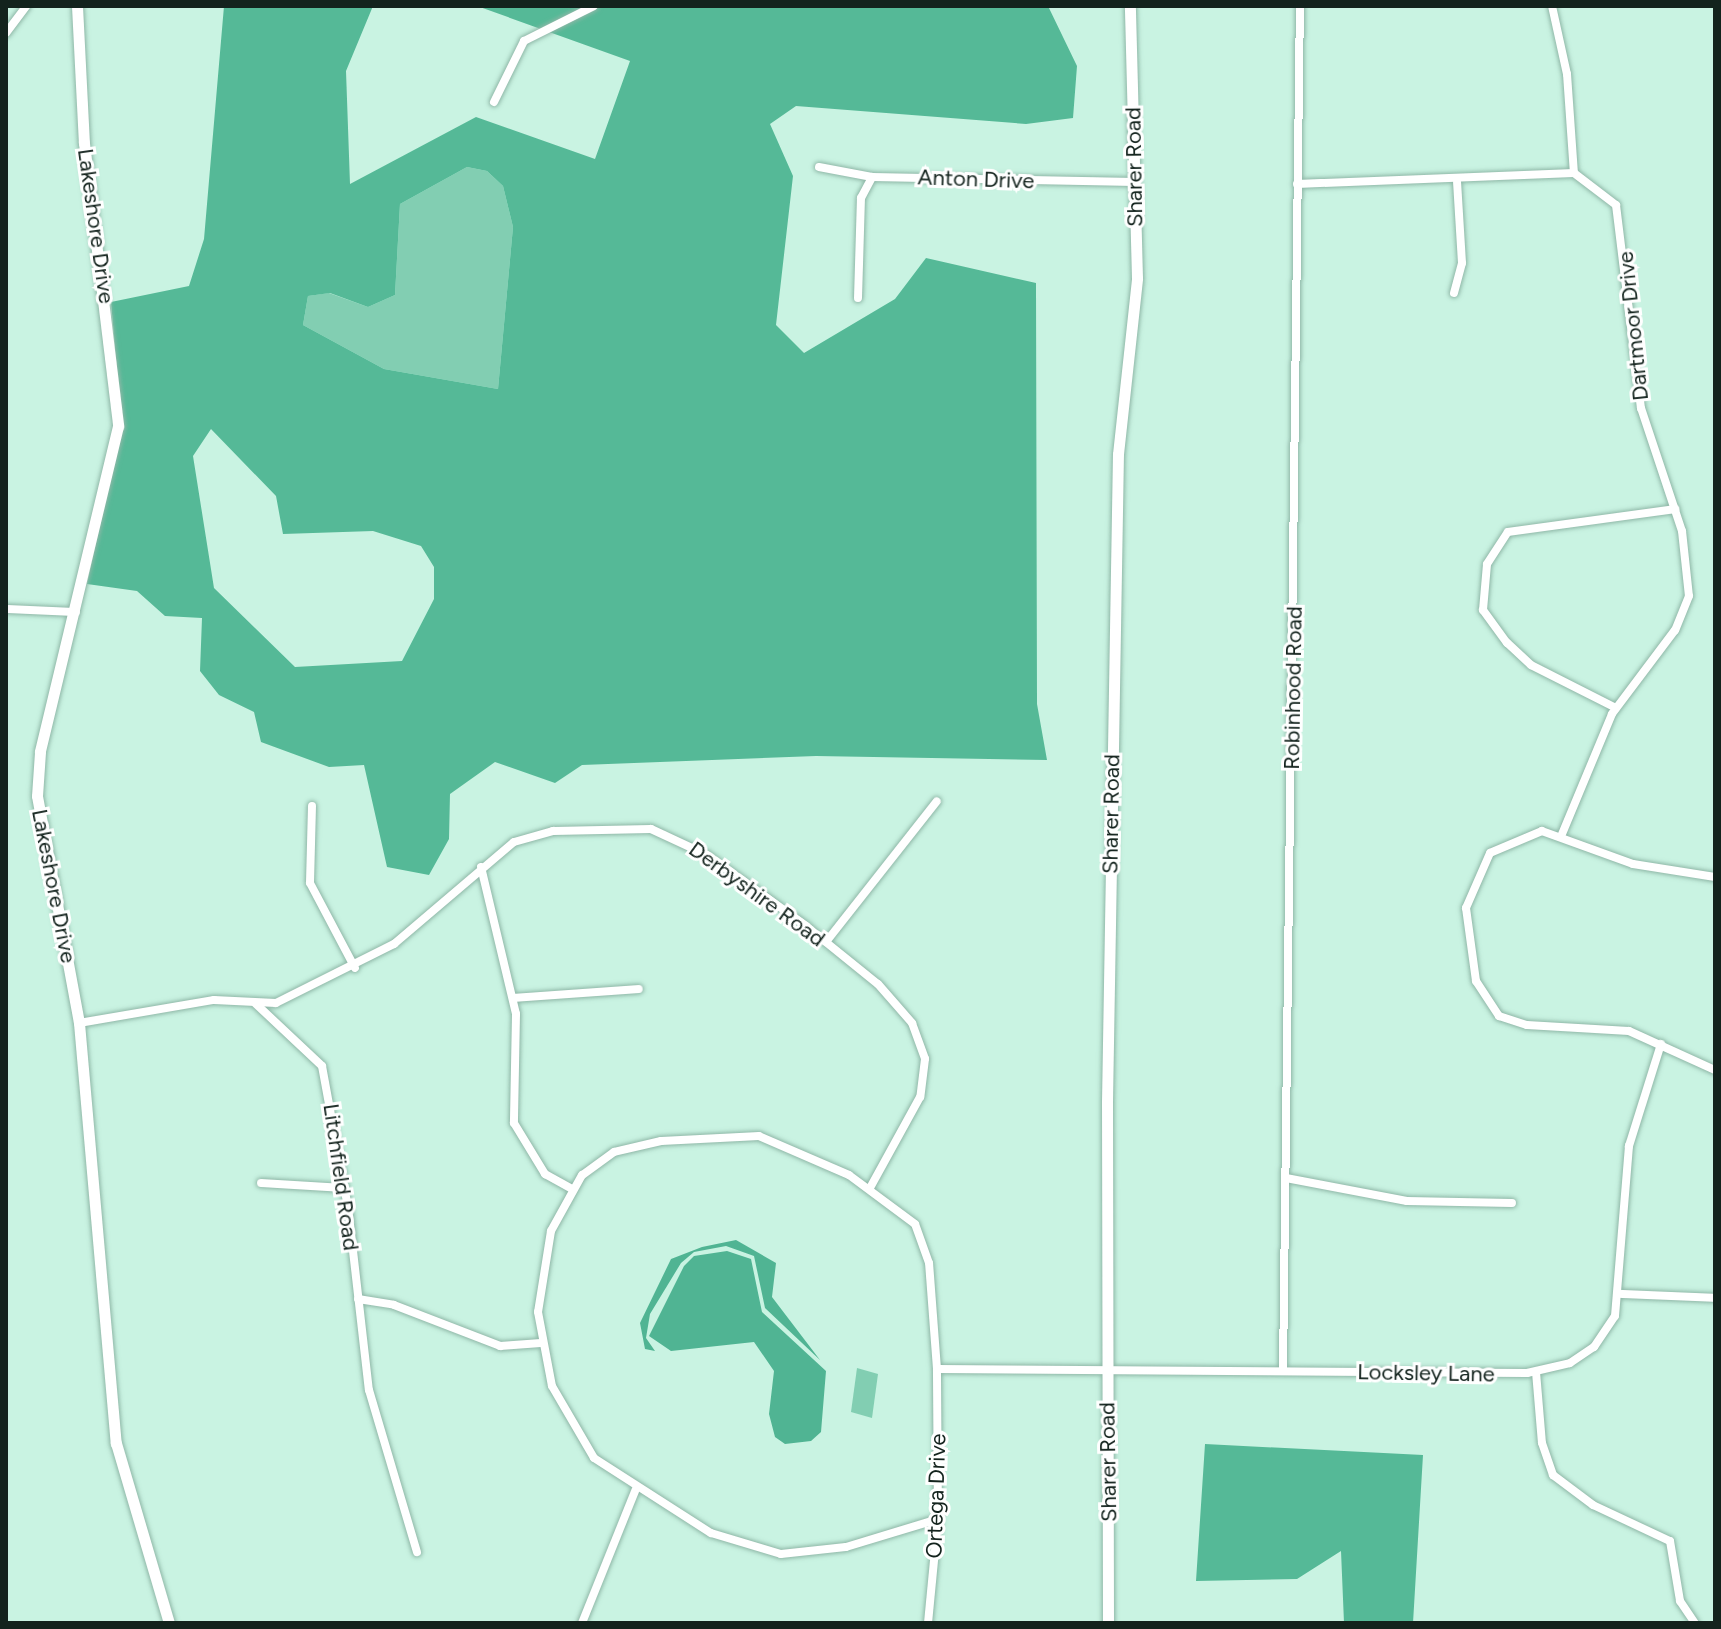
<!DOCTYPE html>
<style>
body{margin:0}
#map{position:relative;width:1721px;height:1629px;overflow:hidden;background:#c9f3e2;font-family:Figtree,sans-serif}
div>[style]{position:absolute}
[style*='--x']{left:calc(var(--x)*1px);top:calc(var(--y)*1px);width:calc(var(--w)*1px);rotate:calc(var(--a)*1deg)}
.green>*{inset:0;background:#82ceb2}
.forest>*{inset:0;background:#55b997}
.water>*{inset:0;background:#50b493}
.roads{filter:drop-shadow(0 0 2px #8fb7a7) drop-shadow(0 0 2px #8fb7a7)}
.street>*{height:8px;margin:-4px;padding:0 4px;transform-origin:4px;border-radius:4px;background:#fff}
.secondary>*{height:11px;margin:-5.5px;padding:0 5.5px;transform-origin:5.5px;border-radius:5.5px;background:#fff}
span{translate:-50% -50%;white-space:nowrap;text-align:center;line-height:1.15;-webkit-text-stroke:6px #fff;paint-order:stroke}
.street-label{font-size:22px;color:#13231d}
.frame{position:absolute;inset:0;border:8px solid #13231d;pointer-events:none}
</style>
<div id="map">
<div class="green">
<div style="clip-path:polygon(467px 167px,487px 171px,503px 186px,513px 227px,498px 389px,384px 369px,303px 325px,308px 296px,329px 293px,368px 307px,395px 295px,400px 204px)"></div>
<div style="clip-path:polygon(857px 1368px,878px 1374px,872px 1418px,851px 1412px)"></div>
</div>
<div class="forest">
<div style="clip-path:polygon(evenodd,224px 6px,373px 6px,346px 71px,350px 184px,476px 117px,595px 159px,630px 61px,477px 6px,1048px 6px,1077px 66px,1073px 118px,1026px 124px,796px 106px,770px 124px,793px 176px,776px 325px,804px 353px,895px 299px,926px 258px,1036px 283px,1037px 704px,1047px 760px,816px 756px,582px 765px,555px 783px,495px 762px,450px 794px,449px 839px,429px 875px,387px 867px,364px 765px,329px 767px,261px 742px,254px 712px,219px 695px,200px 671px,202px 618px,165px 616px,137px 591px,87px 584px,122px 426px,111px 302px,189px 286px,204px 239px,224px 6px,467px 167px,487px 171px,503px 186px,513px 227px,498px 389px,384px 369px,303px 325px,308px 296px,330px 293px,368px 307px,395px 295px,400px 204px,467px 167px,224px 6px,211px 429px,276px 496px,283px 534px,373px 531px,421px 546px,434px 567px,434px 599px,402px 661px,295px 667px,214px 588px,193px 456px,211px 429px)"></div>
<div style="clip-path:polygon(1205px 1444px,1423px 1455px,1413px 1623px,1344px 1623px,1341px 1551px,1297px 1579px,1196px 1581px)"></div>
</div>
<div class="water">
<div style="clip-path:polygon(736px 1240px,776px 1263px,772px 1297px,820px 1360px,765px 1308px,754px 1256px,726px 1246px,694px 1252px,681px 1263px,650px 1314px,646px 1338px,655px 1351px,645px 1349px,640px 1323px,671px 1259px,702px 1247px)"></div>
<div style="clip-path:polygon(727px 1251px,751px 1259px,762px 1312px,826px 1371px,821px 1432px,811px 1441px,785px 1444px,775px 1437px,769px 1414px,774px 1371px,754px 1342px,671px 1351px,649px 1336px,684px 1266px,694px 1256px)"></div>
</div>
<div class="roads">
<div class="street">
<div style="--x:1552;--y:6;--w:70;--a:77.6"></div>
<div style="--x:1567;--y:74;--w:99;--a:86"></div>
<div style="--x:6;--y:33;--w:34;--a:-53"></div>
<div style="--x:494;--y:102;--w:68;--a:-63.8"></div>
<div style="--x:524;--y:41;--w:78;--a:-26.6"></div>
<div style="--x:819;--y:167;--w:54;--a:10.7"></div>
<div style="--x:872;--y:177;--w:263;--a:1.1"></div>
<div style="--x:1297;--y:184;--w:277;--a:-2.3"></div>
<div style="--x:1574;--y:173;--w:53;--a:37.3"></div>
<div style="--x:1616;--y:205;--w:205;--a:83"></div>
<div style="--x:1641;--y:408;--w:130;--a:71.6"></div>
<div style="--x:1682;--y:531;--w:65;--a:83.9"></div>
<div style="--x:1689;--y:596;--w:37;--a:112"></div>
<div style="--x:1675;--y:630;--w:105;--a:126.9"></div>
<div style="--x:1612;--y:714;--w:130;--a:112.6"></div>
<div style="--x:1454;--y:293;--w:31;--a:-75"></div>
<div style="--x:1462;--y:263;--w:81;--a:-93.5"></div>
<div style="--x:858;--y:298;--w:100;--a:-88.3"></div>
<div style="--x:861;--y:198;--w:24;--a:-62"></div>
<div style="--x:6;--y:609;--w:70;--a:2.5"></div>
<div style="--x:1616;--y:708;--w:95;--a:-153.2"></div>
<div style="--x:1531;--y:665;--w:33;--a:-137"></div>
<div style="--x:1507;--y:643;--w:41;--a:-126"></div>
<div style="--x:1483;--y:610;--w:46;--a:-85"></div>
<div style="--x:1487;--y:564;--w:38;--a:-57"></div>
<div style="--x:1508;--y:532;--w:169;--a:-7.8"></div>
<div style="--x:312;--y:806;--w:77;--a:91.5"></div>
<div style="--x:310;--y:883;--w:96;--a:62.1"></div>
<div style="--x:481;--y:867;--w:151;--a:76.6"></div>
<div style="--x:516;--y:1014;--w:109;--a:91.1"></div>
<div style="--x:514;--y:1123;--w:60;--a:58.7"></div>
<div style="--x:545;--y:1174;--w:31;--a:29"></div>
<div style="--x:1715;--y:877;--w:83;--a:-171"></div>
<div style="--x:1633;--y:864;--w:97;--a:-160.1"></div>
<div style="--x:1542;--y:831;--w:56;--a:157.1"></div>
<div style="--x:1490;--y:853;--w:60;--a:113.6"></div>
<div style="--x:1466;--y:908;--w:74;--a:82.2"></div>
<div style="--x:1476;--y:981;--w:42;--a:56.7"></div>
<div style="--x:1499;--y:1016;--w:29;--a:18"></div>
<div style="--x:1527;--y:1025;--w:102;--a:3.4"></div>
<div style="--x:1629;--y:1031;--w:94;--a:24.4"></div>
<div style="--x:826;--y:942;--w:179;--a:-51.8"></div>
<div style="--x:513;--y:998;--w:126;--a:-4.1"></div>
<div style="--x:255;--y:1003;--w:92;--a:43.2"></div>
<div style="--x:322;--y:1066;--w:143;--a:79.6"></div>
<div style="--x:348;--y:1207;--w:184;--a:83.5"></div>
<div style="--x:369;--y:1390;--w:169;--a:73.5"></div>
<div style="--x:79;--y:1023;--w:137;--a:-9.7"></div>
<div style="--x:214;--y:1000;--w:62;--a:2.8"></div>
<div style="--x:276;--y:1003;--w:132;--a:-26.6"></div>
<div style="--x:394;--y:944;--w:157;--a:-40.4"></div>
<div style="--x:514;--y:842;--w:41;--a:-15.8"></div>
<div style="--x:553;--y:831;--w:98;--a:-1.2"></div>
<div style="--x:651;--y:829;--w:62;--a:24.9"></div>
<div style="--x:707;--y:855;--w:122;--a:35.6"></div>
<div style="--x:806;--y:926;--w:92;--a:38.9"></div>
<div style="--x:878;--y:984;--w:52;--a:48.9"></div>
<div style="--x:912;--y:1023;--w:38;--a:70"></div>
<div style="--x:925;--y:1059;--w:38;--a:97"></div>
<div style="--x:920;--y:1097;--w:104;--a:118.8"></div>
<div style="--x:1286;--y:1178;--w:123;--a:10.8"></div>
<div style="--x:1407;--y:1201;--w:105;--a:1.1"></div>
<div style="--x:261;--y:1183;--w:83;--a:3.4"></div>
<div style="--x:1621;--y:1294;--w:94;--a:2.4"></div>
<div style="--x:358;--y:1299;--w:36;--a:9"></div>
<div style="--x:394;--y:1305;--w:114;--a:21.1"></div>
<div style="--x:500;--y:1346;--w:41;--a:-4.2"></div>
<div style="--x:937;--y:1369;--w:590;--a:0.39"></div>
<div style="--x:1527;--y:1373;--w:44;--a:-13.1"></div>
<div style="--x:1570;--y:1363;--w:29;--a:-34"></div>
<div style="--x:1594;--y:1347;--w:37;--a:-56"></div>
<div style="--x:1615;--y:1316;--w:171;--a:-85.3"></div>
<div style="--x:1629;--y:1146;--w:107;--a:-72.6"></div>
<div style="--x:1283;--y:1371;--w:1365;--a:-89.29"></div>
<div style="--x:1536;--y:1372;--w:71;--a:85.2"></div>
<div style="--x:1542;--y:1443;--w:34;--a:71"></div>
<div style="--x:1553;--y:1475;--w:50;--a:36.9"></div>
<div style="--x:1593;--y:1505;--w:85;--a:25.1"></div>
<div style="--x:1670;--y:1541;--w:61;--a:80.5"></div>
<div style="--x:1680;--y:1601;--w:27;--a:56"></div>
<div style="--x:582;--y:1623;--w:144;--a:-68.1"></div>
<div style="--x:928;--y:1623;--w:104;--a:-84.5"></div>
<div style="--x:938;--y:1519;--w:150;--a:-90.4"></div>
<div style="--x:937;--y:1369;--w:106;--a:-94.3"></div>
<div style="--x:929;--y:1263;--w:41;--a:-109.7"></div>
<div style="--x:915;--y:1224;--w:82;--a:-143.4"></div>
<div style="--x:849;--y:1175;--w:98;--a:-156.6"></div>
<div style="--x:759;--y:1136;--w:98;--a:177.1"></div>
<div style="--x:661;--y:1141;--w:48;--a:166.8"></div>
<div style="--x:614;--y:1152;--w:39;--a:144"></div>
<div style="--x:582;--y:1175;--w:64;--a:119"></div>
<div style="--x:551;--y:1231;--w:82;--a:99.1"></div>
<div style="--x:538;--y:1312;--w:75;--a:79.3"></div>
<div style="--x:552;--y:1386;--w:83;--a:59.7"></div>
<div style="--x:594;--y:1458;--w:139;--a:32.7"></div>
<div style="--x:711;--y:1533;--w:73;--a:16.7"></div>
<div style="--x:781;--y:1554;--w:65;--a:-6.1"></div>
<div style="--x:846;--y:1547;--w:96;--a:-16.9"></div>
</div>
<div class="secondary">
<div style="--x:77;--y:6;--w:137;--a:87.1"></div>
<div style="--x:84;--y:143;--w:285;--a:83.1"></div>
<div style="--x:118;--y:426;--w:335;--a:103.5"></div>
<div style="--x:40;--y:752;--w:44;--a:93.9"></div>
<div style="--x:37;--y:796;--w:231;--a:79.5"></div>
<div style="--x:79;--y:1023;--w:422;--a:85"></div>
<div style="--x:116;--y:1443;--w:188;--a:73.6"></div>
<div style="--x:1108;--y:1623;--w:521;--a:-90.11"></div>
<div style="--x:1107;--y:1102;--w:648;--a:-89.03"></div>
<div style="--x:1118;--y:454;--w:177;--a:-83.8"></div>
<div style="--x:1137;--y:278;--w:272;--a:-91.5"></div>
</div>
</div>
<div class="street-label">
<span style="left:1134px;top:167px;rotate:-91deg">Sharer Road</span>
<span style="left:976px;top:179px;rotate:2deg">Anton Drive</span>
<span style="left:96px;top:226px;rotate:82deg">Lakeshore Drive</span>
<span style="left:1633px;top:326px;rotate:-96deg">Dartmoor Drive</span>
<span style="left:1293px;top:688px;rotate:-89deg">Robinhood Road</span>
<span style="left:1111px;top:814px;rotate:-89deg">Sharer Road</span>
<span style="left:54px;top:886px;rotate:79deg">Lakeshore Drive</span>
<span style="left:757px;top:894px;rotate:36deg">Derbyshire Road</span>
<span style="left:341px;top:1177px;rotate:82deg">Litchfield Road</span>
<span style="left:1426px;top:1373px;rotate:1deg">Locksley Lane</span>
<span style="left:1108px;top:1462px;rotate:-91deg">Sharer Road</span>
<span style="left:936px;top:1496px;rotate:-88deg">Ortega Drive</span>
</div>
<div class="frame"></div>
</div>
